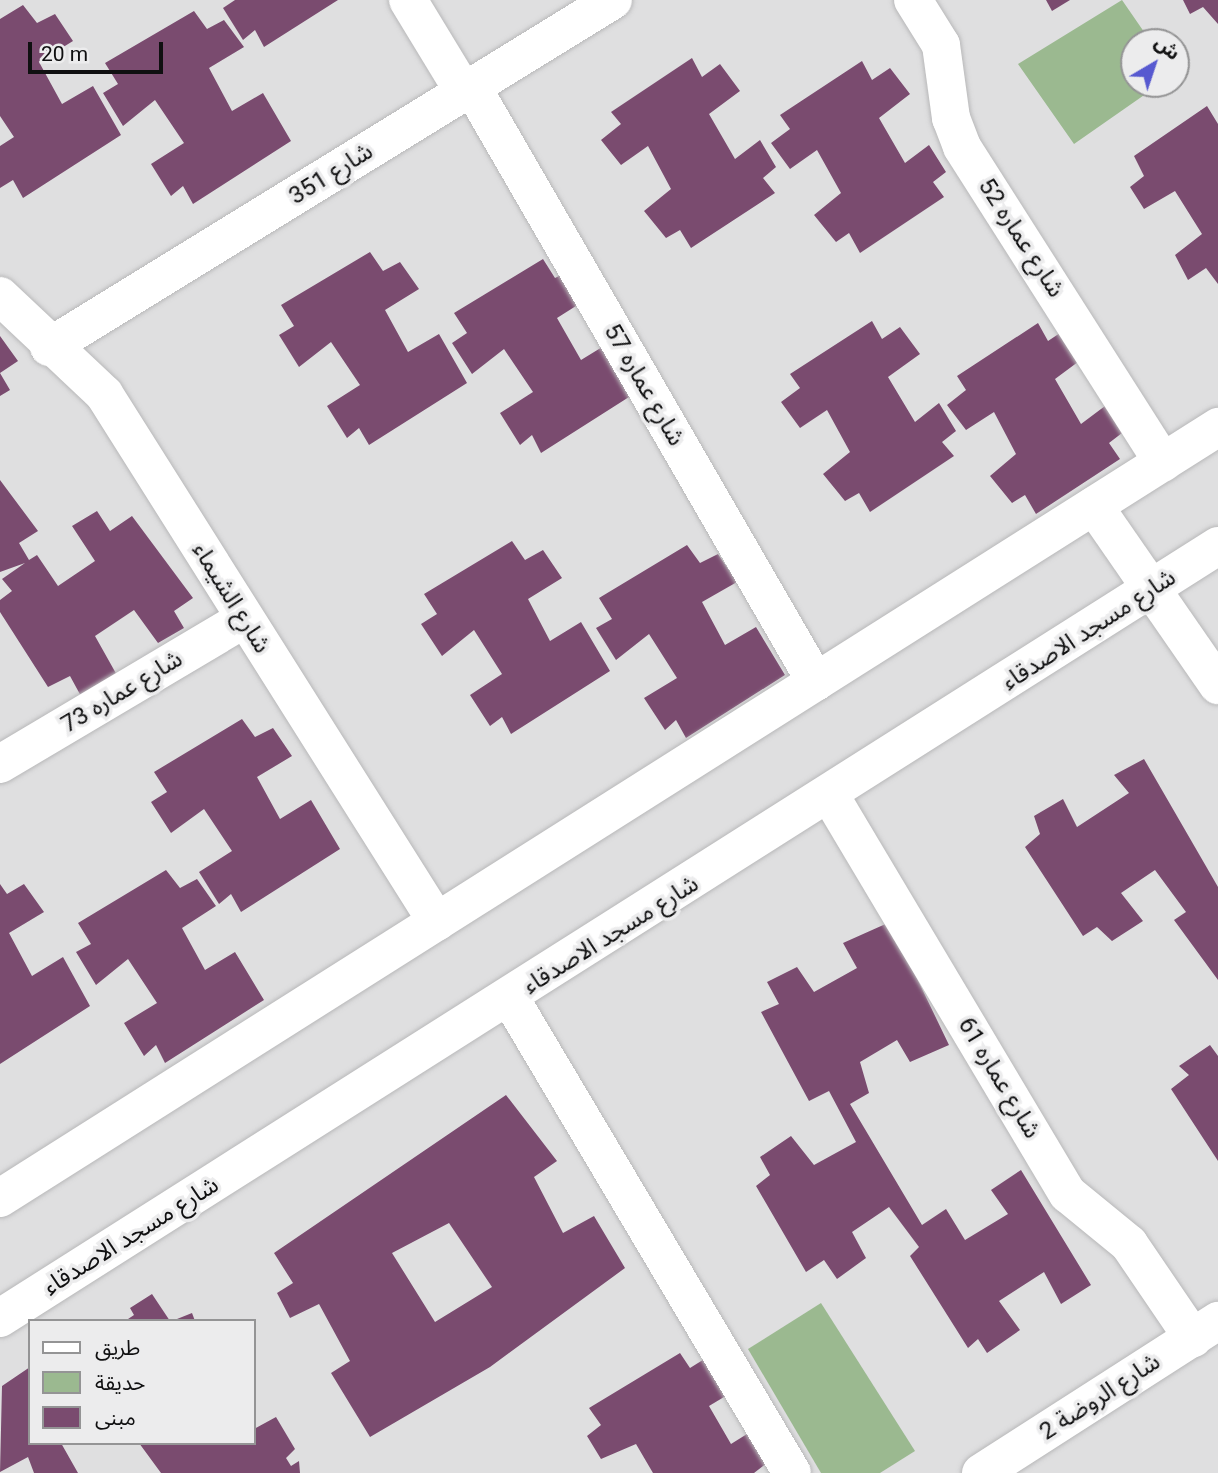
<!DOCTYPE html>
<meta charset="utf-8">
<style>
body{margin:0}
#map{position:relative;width:1218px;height:1473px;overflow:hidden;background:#dfdfe0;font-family:Roboto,"Noto Sans Arabic",sans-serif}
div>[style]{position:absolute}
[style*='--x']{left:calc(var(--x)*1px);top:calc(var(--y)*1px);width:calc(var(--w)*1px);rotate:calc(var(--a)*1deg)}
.green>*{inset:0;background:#9bb990}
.building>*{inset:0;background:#7a4b6f}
.roads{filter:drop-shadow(0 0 2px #b8b8b9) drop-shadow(0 0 2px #b8b8b9)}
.minor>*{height:38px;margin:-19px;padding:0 19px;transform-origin:19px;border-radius:19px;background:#fff}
.tertiary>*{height:38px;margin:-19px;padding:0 19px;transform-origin:19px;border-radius:19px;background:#fff}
span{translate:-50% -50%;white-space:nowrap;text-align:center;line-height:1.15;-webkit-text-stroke:7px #ececed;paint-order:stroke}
.street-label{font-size:24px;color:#101011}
.legend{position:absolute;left:28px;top:1319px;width:228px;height:126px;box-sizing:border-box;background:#ececed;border:2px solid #949495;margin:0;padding:9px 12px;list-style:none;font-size:21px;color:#101011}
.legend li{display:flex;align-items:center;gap:14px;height:35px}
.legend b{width:35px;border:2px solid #949495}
.north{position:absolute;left:1120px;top:28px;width:70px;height:70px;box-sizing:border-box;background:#ececed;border:2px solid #949495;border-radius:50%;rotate:39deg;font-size:19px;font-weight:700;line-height:28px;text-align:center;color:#101011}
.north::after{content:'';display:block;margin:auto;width:24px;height:32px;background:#5759d0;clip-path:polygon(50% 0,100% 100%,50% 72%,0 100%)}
.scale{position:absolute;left:28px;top:42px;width:135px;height:32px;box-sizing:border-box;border:4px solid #101011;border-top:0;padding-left:9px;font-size:21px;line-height:24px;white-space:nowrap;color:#101011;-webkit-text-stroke:5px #ececed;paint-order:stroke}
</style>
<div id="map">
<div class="green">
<div style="clip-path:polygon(1122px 0,1151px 42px,1134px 42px,1134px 84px,1160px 84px,1074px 144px,1018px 64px)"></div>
<div style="clip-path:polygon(821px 1303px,915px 1451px,880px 1473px,821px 1473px,748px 1349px)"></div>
</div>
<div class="building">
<div style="clip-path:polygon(235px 0,338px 0,264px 47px,255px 30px,243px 40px,223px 8px)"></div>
<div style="clip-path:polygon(1046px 0,1070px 0,1052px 11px)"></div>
<div style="clip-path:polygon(1183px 0,1218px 0,1218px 24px,1203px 7px,1190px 14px)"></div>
<div style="clip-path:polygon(23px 5px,37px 23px,55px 14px,73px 41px,39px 62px,62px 104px,93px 86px,121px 135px,23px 198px,13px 180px,0 188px,0 146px,14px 137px,0 116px,0 19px)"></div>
<div style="clip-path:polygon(194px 11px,207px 29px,224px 20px,244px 47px,209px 68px,232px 111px,263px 93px,291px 141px,193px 204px,183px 186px,171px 196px,151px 164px,184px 143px,155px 100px,123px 126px,103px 93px,118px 84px,105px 63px)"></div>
<div style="clip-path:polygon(692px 58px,702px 77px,720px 64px,740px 91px,709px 114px,735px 159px,760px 140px,776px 167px,763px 178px,775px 193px,691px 248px,680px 230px,666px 238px,644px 211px,671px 189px,648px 146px,621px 165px,601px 140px,621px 124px,611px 112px)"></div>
<div style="clip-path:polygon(862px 61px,872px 80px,890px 68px,910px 94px,879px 118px,905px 163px,929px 145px,946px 172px,933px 182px,944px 197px,860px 253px,849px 233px,836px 242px,814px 215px,841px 193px,817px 150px,790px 169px,771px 143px,790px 129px,780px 115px)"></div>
<div style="clip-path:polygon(1207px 106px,1218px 124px,1218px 284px,1206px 268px,1188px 280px,1175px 255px,1202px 234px,1175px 191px,1144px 209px,1130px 187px,1144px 176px,1134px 156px)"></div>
<div style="clip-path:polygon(370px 252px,383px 271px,400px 262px,419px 289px,385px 310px,408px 352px,439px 334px,467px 383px,369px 445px,359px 428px,347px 438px,327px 406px,360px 385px,331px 342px,299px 367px,279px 335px,294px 326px,281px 305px)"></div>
<div style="clip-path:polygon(543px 259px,555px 278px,573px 269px,587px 299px,557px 318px,581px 360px,612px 341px,640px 390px,541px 453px,532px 435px,520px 445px,500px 413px,533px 392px,504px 349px,472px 374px,452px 343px,467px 333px,454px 313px)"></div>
<div style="clip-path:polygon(872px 321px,882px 339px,900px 327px,920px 354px,888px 377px,915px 422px,939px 403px,956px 431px,942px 442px,954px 456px,870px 512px,859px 493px,845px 501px,823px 474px,850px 452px,827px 410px,800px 428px,781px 402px,800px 388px,790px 374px)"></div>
<div style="clip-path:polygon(1038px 323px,1048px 341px,1066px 329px,1086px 356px,1055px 379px,1081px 424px,1105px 406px,1122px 433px,1109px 443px,1120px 459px,1036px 514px,1025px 495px,1012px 503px,990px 476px,1016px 454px,994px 412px,966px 430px,947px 405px,966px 390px,957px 376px)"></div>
<div style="clip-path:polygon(0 336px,18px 361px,0 373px,10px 390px,0 396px)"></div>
<div style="clip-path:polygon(0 480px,38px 531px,19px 543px,29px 560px,37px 555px,58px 586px,95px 561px,72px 526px,97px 511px,110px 531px,132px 516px,193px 598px,174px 611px,184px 628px,158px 643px,134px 610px,95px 636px,118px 677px,82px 698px,70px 676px,48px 687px,0 612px,0 600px,12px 591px,2px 579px,25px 563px,0 572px)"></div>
<div style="clip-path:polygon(512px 541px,525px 560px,543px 550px,562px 578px,528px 599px,550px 641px,581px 622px,610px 671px,511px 734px,502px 717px,490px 726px,470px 695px,502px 674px,474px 630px,442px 656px,421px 624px,437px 614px,424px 594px)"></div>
<div style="clip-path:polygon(687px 545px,700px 563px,718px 554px,737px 582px,702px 602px,725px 645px,756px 627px,785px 675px,686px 738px,676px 720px,665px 730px,644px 698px,677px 678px,649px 634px,616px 660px,596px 628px,612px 619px,599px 598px)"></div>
<div style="clip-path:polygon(242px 719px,255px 737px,273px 728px,292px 756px,257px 777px,280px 819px,311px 800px,340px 849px,241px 912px,231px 894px,219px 904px,199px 872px,232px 851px,204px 809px,171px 833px,151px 802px,167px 792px,154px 772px)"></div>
<div style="clip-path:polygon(1144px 759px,1218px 887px,1218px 980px,1174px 920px,1186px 912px,1155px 870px,1121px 893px,1143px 921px,1112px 941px,1097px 927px,1083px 936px,1025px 847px,1040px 834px,1034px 816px,1063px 799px,1077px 827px,1129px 793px,1114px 775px)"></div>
<div style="clip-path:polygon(166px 870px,180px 888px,197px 879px,216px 906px,182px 928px,205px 970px,235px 952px,264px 1000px,165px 1063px,156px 1045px,144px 1056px,124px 1023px,157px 1003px,128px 959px,96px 985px,76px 952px,91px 944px,78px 923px)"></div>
<div style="clip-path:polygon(0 884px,7px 894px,24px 884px,44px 912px,9px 933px,32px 976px,63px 957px,90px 1006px,0 1064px)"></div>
<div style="clip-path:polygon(890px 922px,949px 1045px,910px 1062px,897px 1040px,860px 1062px,869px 1093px,850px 1104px,922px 1225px,946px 1209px,965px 1240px,1008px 1214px,991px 1190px,1021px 1170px,1091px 1285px,1061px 1304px,1044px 1272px,999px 1301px,1020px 1330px,987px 1353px,978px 1339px,968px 1348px,910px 1256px,919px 1247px,889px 1207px,852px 1232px,866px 1258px,837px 1279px,824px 1260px,806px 1272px,756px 1186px,770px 1175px,760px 1157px,791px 1136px,814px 1165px,856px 1142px,829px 1091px,809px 1101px,761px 1012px,779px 1004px,767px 982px,797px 967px,814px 992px,857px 968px,843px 943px)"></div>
<div style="clip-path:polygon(1210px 1045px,1218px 1056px,1218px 1161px,1171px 1089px,1189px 1075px,1179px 1066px)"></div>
<div style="clip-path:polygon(evenodd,506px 1095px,557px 1161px,534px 1177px,563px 1233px,594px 1216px,625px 1268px,490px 1367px,370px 1437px,331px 1373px,350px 1361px,319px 1304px,290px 1318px,277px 1293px,293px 1283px,274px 1253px,506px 1095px,449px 1223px,492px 1287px,435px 1322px,392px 1253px,449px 1223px)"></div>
<div style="clip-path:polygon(152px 1294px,170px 1321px,125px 1321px,134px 1315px,130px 1308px)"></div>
<div style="clip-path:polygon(192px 1313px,195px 1321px,172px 1321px)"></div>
<div style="clip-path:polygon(680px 1353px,690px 1368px,706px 1358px,729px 1394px,709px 1406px,731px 1444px,747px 1434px,767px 1463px,754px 1473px,653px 1473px,636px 1444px,601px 1459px,587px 1436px,601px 1425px,589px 1408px)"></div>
<div style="clip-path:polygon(30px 1367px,30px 1443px,61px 1443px,78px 1473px,34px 1473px,28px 1457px,0 1472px,2px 1386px)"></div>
<div style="clip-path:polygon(276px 1417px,295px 1449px,286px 1458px,291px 1466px,299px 1461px,300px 1473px,161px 1473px,139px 1443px,254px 1443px,254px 1429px)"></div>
</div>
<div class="roads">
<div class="minor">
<div style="--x:408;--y:0;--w:108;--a:58.7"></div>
<div style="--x:913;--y:0;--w:53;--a:58.1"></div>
<div style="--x:941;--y:45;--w:74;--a:82.2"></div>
<div style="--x:951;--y:118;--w:31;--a:69"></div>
<div style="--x:962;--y:147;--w:374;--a:57.5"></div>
<div style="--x:472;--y:87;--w:687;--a:59.97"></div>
<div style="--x:0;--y:296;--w:143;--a:43.3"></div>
<div style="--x:104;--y:394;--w:624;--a:57.76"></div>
<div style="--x:49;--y:347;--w:662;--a:-31.6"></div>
<div style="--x:1094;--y:506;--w:218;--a:55.3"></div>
<div style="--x:0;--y:764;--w:284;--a:-30.7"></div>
<div style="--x:831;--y:797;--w:462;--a:59.2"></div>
<div style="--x:1068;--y:1194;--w:79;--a:39.3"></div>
<div style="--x:1129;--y:1244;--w:114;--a:55.8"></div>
<div style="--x:510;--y:998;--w:552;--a:59.3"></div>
<div style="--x:981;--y:1473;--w:282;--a:-32.7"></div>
</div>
<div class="tertiary">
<div style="--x:0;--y:1198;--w:1442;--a:-32.33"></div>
<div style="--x:0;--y:1318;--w:1442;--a:-32.37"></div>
</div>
</div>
<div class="street-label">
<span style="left:331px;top:174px;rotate:-32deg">شارع 351</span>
<span style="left:1021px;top:238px;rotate:57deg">شارع عماره 52</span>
<span style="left:644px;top:385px;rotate:60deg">شارع عماره 57</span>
<span style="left:231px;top:598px;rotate:58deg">شارع الشيماء</span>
<span style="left:1089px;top:630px;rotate:-33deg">شارع مسجد الاصدقاء</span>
<span style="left:122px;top:692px;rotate:-31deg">شارع عماره 73</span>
<span style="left:611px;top:935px;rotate:-32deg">شارع مسجد الاصدقاء</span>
<span style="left:999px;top:1078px;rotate:59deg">شارع عماره 61</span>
<span style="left:131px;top:1236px;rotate:-32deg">شارع مسجد الاصدقاء</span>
<span style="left:1100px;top:1397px;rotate:-33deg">شارع الروضة 2</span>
</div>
<ul class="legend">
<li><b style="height:9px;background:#fff"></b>طريق</li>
<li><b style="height:19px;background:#9bb990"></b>حديقة</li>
<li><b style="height:19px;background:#7a4b6f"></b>مبنى</li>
</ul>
<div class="north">ش</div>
<div class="scale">20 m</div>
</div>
